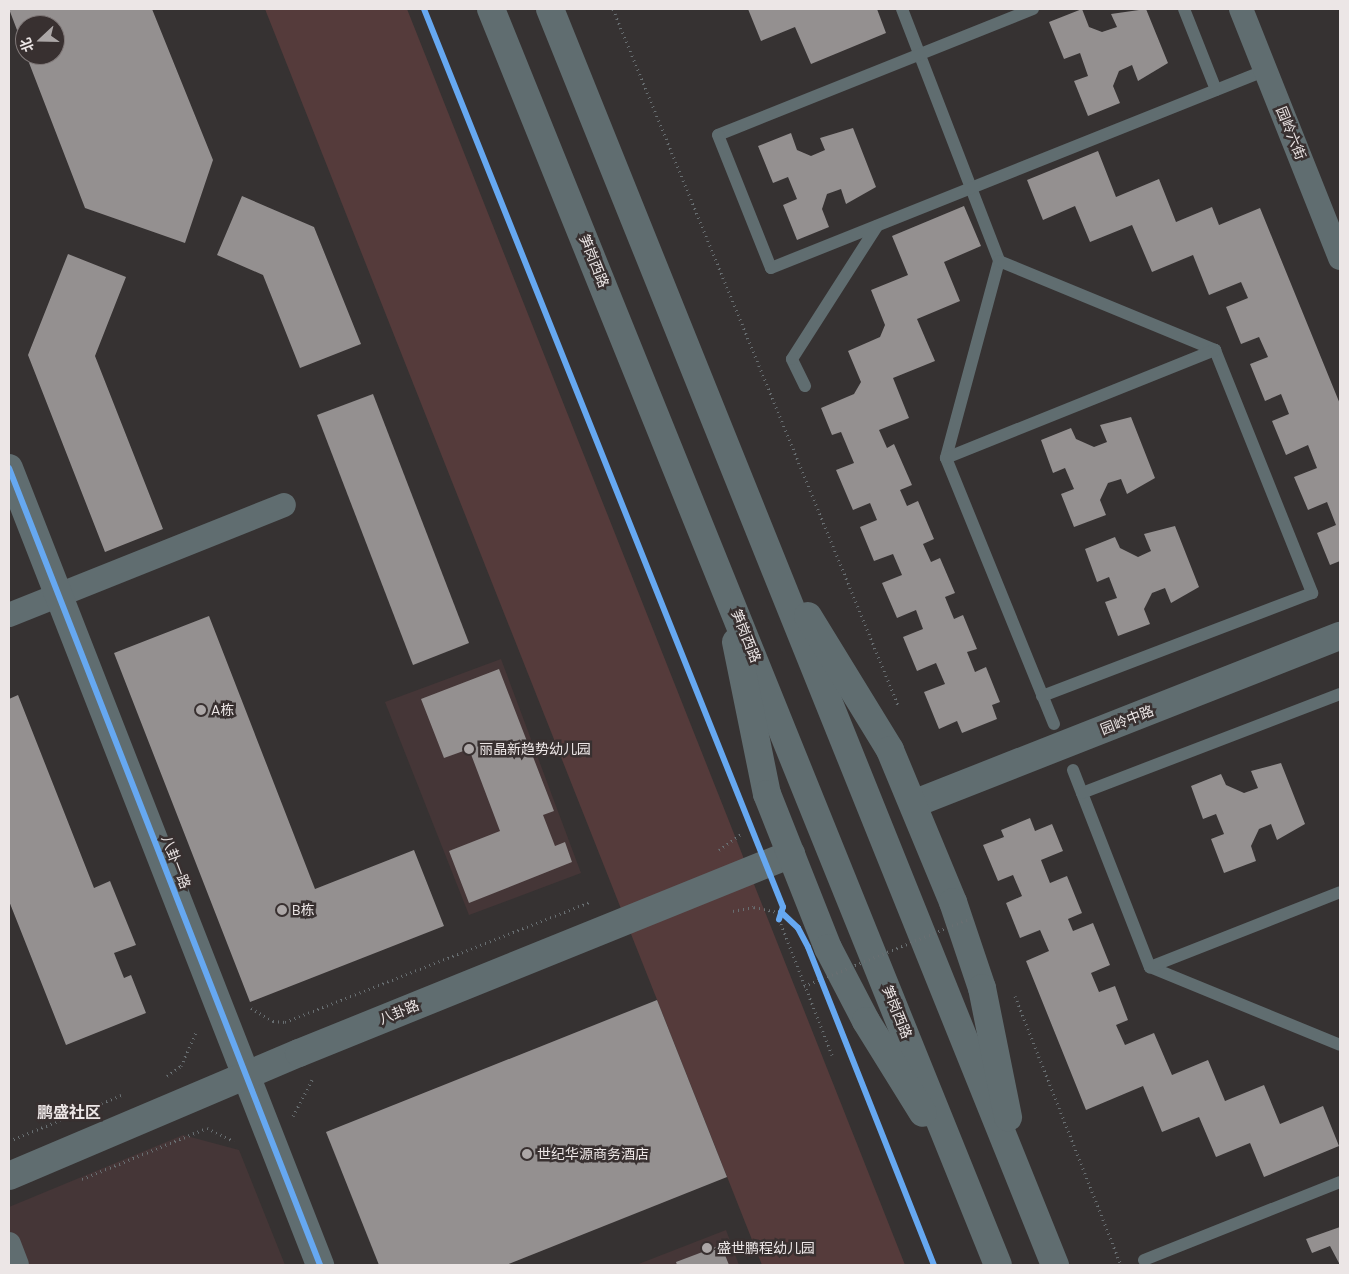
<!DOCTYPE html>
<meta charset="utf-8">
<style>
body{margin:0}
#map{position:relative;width:1349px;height:1274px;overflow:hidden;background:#363232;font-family:"DM Sans","Noto Sans SC",sans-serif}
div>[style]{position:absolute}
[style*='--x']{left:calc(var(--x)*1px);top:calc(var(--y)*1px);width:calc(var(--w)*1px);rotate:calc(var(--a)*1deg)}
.built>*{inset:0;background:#453637}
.green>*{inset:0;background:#553b3b}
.building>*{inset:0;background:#949090}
.path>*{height:3px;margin-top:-1.5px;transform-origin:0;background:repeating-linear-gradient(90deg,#686e71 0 1px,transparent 0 5px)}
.service>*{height:12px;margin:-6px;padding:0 6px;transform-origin:6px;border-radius:6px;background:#606d70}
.minor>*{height:24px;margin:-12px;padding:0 12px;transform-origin:12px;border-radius:12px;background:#606d70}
.tertiary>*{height:28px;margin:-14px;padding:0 14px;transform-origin:14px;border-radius:14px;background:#606d70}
.primary>*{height:28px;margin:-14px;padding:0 14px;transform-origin:14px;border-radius:14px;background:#606d70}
.path-bridge>*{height:3px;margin-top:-1.5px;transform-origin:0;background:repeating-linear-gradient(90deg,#686e71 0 1px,transparent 0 5px)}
.cycleway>*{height:6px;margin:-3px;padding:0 3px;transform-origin:3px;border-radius:3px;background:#66a8f1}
.dots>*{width:14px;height:14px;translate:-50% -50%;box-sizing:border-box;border:2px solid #383030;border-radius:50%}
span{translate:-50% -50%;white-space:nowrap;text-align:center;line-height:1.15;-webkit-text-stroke:5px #383030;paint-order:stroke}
.street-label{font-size:14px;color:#ece6e6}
.poi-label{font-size:14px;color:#ece6e6}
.left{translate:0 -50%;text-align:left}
.quarter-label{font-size:16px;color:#ece6e6;font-weight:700}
.frame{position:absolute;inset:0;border:10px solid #ece6e6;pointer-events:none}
.north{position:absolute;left:15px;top:15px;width:50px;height:50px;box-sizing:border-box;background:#383030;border:1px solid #807979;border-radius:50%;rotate:249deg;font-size:14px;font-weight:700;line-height:20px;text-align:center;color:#ece6e6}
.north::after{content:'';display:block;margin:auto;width:18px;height:22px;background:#aca7a7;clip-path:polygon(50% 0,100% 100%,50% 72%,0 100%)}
</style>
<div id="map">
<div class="built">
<div style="clip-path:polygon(501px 659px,581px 873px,469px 915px,385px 702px)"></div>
<div style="clip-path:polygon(183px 1135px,239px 1150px,285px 1265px,9px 1265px,9px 1207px)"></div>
<div style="clip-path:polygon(726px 1230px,739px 1265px,636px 1265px)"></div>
</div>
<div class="green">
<div style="clip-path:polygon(265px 9px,407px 9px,905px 1265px,762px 1265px)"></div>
</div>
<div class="building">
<div style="clip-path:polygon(9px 9px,152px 9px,213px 160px,185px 243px,85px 208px,26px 55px,55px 55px,55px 25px,25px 25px,25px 51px)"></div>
<div style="clip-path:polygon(748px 9px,877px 9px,886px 33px,811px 64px,795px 27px,761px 41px)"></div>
<div style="clip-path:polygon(1082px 9px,1089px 27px,1102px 32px,1117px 27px,1111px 14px,1146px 9px,1168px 63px,1138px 81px,1132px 65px,1119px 71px,1113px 86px,1120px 103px,1088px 116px,1074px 81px,1088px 76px,1080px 53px,1064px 59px,1049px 22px)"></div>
<div style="clip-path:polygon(853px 128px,876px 187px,846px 204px,841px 189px,827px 194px,822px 209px,829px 227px,797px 240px,783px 205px,797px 199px,788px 177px,773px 183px,758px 146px,791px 133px,797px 150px,811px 156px,825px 150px,820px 138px)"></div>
<div style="clip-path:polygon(1098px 151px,1116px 197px,1159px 179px,1176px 222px,1212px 207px,1219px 225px,1260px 208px,1340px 404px,1340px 561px,1330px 565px,1317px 533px,1336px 525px,1327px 502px,1308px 510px,1294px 477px,1317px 468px,1308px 445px,1286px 455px,1272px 421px,1289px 414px,1281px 394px,1265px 401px,1250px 364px,1268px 357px,1259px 337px,1241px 344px,1226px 307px,1248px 298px,1241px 282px,1209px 295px,1193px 255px,1152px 272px,1132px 225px,1090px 242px,1075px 206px,1043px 220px,1027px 180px)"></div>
<div style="clip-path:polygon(242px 196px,314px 227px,361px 344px,300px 368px,263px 275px,217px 255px)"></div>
<div style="clip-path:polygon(964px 206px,981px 246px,944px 262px,960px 301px,917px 319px,935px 361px,893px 378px,909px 418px,879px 430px,887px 448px,894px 444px,912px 485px,900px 490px,907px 506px,918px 501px,934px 539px,923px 544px,931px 562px,940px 558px,955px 593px,945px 597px,954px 619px,963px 615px,977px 649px,967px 652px,975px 672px,986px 667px,1000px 702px,992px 705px,997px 719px,962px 733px,957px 721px,939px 729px,924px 692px,945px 684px,936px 663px,917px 671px,903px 637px,923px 629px,916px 610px,897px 618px,882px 583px,902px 575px,893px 554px,874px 561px,860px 527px,877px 520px,870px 503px,853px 510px,836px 470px,854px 463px,841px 432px,832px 435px,821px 408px,854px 394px,861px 382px,848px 351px,880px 337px,885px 325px,871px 290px,908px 275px,892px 236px)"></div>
<div style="clip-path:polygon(68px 254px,126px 277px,95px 356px,163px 529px,105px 552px,28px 355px)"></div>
<div style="clip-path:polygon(373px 394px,469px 643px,413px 665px,317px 415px)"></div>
<div style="clip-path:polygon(1131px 417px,1155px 478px,1127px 494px,1121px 479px,1108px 483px,1100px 500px,1106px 515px,1074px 527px,1061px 494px,1074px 489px,1065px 468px,1053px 473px,1041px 440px,1071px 428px,1076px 439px,1094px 447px,1107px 442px,1100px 425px)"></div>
<div style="clip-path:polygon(1175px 526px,1199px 587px,1171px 603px,1165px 588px,1152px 593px,1144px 609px,1150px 624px,1118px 636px,1105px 602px,1117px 598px,1109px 577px,1097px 582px,1085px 549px,1115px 537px,1120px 548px,1138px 557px,1151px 551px,1144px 534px)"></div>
<div style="clip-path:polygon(209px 616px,315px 889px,414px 850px,444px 926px,250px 1002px,114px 653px)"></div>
<div style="clip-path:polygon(499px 669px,554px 811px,543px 815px,555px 846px,565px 842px,572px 862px,469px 903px,449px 851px,500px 831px,469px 749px,444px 758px,421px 699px)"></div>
<div style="clip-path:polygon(18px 695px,94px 888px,110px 881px,136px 945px,114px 953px,124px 978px,131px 975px,146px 1013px,66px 1045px,9px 901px,9px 699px)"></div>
<div style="clip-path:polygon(1281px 763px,1305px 824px,1277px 840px,1271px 824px,1259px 829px,1251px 846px,1256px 861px,1224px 873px,1211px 839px,1224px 834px,1216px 814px,1203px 819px,1191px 786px,1221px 774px,1226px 785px,1244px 793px,1258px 788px,1251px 771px)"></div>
<div style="clip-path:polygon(1030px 818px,1035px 831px,1052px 824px,1063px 851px,1041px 860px,1050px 883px,1067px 876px,1082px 913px,1068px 919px,1073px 931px,1093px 923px,1110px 965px,1091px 973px,1099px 992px,1115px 986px,1128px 1020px,1116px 1025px,1125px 1045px,1154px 1033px,1172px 1075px,1208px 1060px,1225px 1101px,1264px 1085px,1280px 1124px,1323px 1106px,1339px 1146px,1264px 1177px,1250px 1143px,1216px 1157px,1199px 1117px,1162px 1132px,1143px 1086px,1086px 1110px,1026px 961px,1049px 951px,1040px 930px,1020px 938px,1006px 903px,1022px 896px,1013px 875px,998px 881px,983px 845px,1004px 837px,1001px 830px)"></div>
<div style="clip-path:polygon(657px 1000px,727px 1177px,506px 1265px,379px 1265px,326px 1132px)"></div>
<div style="clip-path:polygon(1340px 1227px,1340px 1265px,1330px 1246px,1312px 1253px,1306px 1239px)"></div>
<div style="clip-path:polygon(721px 1245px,729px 1265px,677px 1265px,676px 1262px)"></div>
</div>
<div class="path">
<div style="--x:424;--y:9;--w:837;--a:68.25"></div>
<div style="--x:613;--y:9;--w:752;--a:67.73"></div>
<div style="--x:719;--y:850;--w:27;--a:-36"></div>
<div style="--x:733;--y:911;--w:21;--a:-11"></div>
<div style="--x:754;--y:907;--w:30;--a:12"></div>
<div style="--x:779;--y:919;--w:146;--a:68.7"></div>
<div style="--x:1015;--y:996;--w:289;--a:68.5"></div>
<div style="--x:251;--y:1008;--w:26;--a:31"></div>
<div style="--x:273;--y:1021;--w:12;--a:5"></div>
<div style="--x:285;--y:1022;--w:328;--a:-21.5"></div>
<div style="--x:850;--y:1052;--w:229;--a:68.5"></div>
<div style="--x:167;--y:1076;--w:17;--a:-36"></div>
<div style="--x:181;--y:1066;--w:39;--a:-66"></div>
<div style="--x:293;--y:1116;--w:41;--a:-62.2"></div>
<div style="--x:9;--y:1141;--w:124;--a:-22.2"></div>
<div style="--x:82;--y:1179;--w:135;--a:-22.2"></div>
<div style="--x:207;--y:1128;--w:30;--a:26"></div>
</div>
<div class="service">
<div style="--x:902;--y:9;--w:270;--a:68.9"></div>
<div style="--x:999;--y:261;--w:204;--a:105.1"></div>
<div style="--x:946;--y:458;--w:287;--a:67.9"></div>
<div style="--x:1033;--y:9;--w:339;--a:158.2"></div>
<div style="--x:718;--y:135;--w:143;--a:68.3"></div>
<div style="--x:771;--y:268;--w:533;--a:-21.8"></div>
<div style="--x:1184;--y:9;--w:87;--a:68.4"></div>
<div style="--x:999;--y:261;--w:234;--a:22.4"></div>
<div style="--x:1215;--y:350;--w:262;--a:68.2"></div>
<div style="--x:1312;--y:593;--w:289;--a:159.1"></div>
<div style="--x:805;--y:386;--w:30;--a:-116"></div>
<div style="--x:792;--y:359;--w:158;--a:-57.4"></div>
<div style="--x:946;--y:458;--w:290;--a:-21.9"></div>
<div style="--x:1073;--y:770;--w:212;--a:68.7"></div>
<div style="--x:1150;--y:967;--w:205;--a:22.3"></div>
<div style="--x:1082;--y:793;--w:276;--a:-21"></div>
<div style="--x:1150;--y:967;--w:204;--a:-21.5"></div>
<div style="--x:1144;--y:1260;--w:211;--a:-21.7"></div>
</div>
<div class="minor">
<div style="--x:1241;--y:9;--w:268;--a:68.3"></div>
<div style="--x:9;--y:615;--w:296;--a:-21.8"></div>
<div style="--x:9;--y:1244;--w:22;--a:69"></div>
</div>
<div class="tertiary">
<div style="--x:9;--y:468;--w:856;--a:68.68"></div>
<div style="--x:913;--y:804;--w:459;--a:-21.5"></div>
<div style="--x:9;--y:1176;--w:315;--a:-23"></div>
<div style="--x:299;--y:1053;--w:531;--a:-22.02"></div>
</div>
<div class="primary">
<div style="--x:491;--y:9;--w:1354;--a:68.02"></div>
<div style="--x:550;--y:9;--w:1354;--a:68.1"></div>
<div style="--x:808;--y:616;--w:157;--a:58.5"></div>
<div style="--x:890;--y:750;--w:165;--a:67.5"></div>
<div style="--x:953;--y:902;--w:91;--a:71.4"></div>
<div style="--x:982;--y:988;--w:132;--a:78.6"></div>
<div style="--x:736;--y:642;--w:155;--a:78.5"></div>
<div style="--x:767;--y:794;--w:166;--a:68.4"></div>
<div style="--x:828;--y:948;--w:82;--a:62.5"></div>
<div style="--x:866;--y:1021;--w:108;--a:58.2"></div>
</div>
<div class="path-bridge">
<div style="--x:804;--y:986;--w:183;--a:-22.2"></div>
</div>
<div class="cycleway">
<div style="--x:424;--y:9;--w:967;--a:68.21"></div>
<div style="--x:783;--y:907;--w:13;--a:108"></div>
<div style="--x:9;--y:468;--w:856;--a:68.68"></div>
<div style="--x:781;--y:912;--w:23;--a:43"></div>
<div style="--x:798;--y:928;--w:21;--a:62"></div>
<div style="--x:808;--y:947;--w:342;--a:68.4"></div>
</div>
<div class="dots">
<div style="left:201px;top:710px;background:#aca7a7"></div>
<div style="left:469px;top:749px;background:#aca7a7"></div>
<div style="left:282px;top:910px;background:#aca7a7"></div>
<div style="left:527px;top:1154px;background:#aca7a7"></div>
<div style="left:707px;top:1248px;background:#aca7a7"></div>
</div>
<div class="street-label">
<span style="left:1291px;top:133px;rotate:68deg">园岭六街</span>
<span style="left:594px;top:261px;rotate:68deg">笋岗西路</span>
<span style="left:746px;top:636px;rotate:68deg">笋岗西路</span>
<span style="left:1127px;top:720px;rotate:-21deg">园岭中路</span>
<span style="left:176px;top:862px;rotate:69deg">八卦一路</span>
<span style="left:399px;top:1012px;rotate:-22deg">八卦路</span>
<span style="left:897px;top:1012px;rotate:68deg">笋岗西路</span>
</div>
<div class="poi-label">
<span class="left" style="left:211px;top:710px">A栋</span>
<span class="left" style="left:479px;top:749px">丽晶新趋势幼儿园</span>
<span class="left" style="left:292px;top:910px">B栋</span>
<span class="left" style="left:537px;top:1154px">世纪华源商务酒店</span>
<span class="left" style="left:717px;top:1248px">盛世鹏程幼儿园</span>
</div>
<div class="quarter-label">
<span style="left:69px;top:1113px">鹏盛社区</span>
</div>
<div class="frame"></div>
<div class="north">北</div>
</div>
